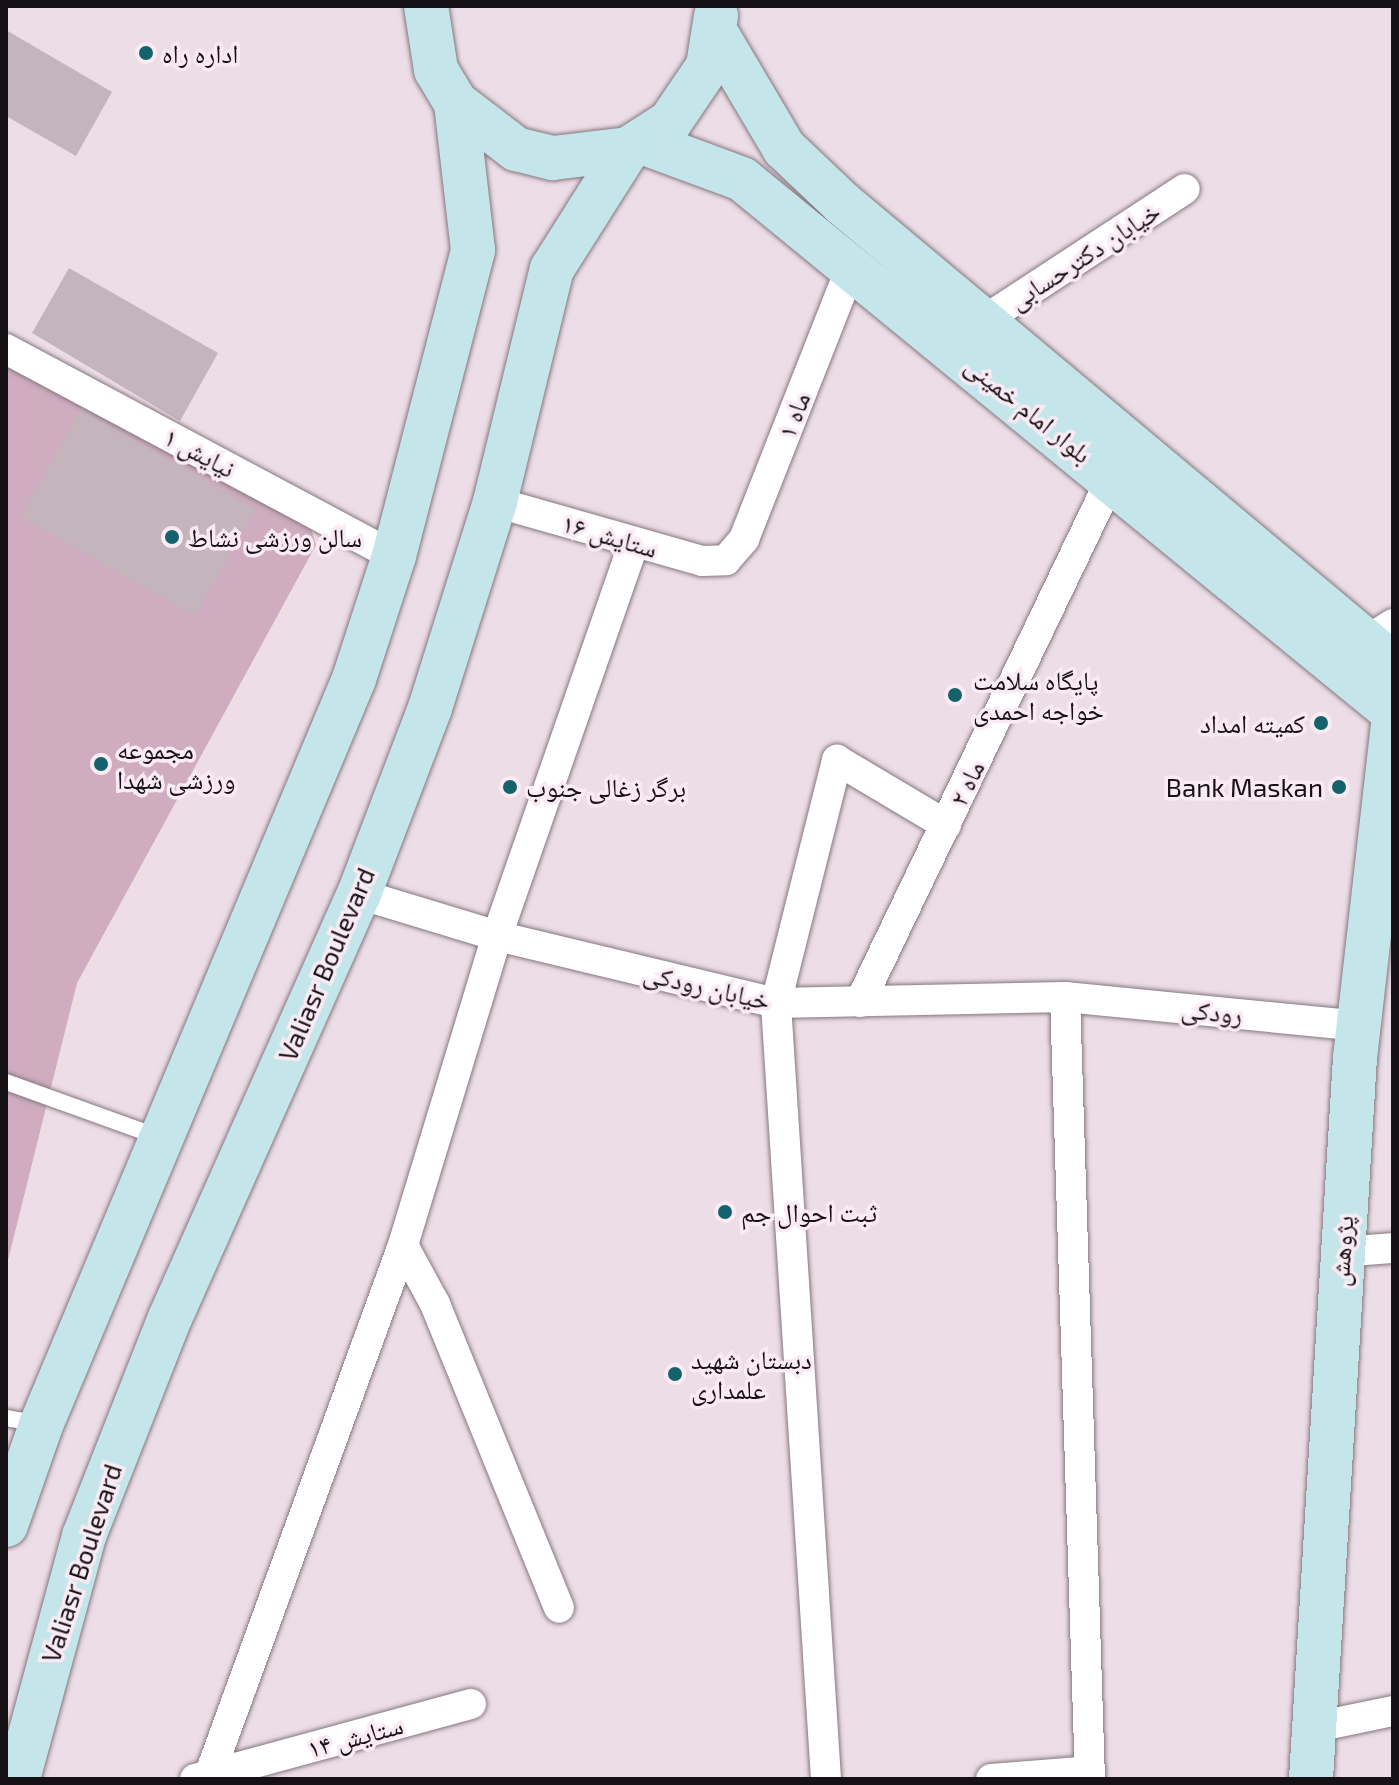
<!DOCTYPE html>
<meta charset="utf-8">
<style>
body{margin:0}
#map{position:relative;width:1399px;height:1785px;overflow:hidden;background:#ecdde6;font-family:"Exo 2","Noto Naskh Arabic",sans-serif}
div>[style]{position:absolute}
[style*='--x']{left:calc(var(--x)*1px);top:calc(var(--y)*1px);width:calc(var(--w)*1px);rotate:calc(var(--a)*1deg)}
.green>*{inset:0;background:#cfacc0}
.building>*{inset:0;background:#c4b5bd}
.roads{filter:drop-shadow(0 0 2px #85777f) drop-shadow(0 0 2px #85777f)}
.lane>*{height:16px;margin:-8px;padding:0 8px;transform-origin:8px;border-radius:8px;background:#fff}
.street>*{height:30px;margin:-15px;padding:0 15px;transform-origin:15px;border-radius:15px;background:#fff}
.secondary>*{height:44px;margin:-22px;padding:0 22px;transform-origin:22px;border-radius:22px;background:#c4e6ea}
.dots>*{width:22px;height:22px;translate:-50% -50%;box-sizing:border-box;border:4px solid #faeaf3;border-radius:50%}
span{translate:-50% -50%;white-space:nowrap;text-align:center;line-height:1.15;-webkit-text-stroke:7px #faeaf3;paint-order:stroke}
.poi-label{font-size:26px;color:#161114}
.left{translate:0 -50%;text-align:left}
.right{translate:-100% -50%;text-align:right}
.street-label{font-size:26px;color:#161114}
.frame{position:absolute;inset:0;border:8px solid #161114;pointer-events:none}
</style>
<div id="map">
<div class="green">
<div style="clip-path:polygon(6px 355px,310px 525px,316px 545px,77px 983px,6px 1268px)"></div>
</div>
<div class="building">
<div style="clip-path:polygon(6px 30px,112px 92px,76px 156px,6px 116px)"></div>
<div style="clip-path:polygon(69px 268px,218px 353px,180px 421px,32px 333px)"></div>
<div style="clip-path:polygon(81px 409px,256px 509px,195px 616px,21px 517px)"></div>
</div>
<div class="roads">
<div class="lane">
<div style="--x:6;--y:1082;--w:163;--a:19.8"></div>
<div style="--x:6;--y:1418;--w:34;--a:10"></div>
</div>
<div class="street">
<div style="--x:983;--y:321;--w:241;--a:-33.2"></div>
<div style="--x:6;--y:349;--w:440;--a:28.1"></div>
<div style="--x:495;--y:502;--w:215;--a:15.9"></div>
<div style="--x:702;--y:561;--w:24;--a:-2"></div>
<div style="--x:726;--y:560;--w:28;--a:-49"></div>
<div style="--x:744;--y:539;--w:295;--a:-68.5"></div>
<div style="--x:1366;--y:641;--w:32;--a:-32"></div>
<div style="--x:359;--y:894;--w:144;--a:16.9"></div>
<div style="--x:497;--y:936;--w:287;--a:13.5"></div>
<div style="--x:776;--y:1003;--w:289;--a:-1.2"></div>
<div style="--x:1065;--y:997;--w:295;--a:5.6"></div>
<div style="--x:1065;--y:997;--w:782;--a:88.17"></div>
<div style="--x:860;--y:1002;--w:582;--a:-64.36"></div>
<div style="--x:403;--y:1245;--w:67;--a:61.5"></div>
<div style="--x:435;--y:1304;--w:328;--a:67.8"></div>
<div style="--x:1341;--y:1252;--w:52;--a:-4.4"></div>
<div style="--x:1311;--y:1728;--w:84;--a:-11.7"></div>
<div style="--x:195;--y:1779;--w:286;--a:-15.2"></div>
<div style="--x:208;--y:1779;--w:568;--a:-69.94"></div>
<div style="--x:403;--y:1245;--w:323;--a:-73.1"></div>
<div style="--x:497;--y:936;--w:417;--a:-70.8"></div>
<div style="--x:826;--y:1779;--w:778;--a:-93.69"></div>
<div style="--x:776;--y:1003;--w:251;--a:-75.9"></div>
<div style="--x:837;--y:760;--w:127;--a:30.8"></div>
<div style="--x:991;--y:1779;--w:99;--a:-4.6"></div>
</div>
<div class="secondary">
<div style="--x:426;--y:6;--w:65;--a:81.1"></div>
<div style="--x:436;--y:70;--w:39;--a:59"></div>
<div style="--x:456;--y:103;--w:76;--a:37.5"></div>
<div style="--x:516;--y:149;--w:38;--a:14"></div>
<div style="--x:553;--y:158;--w:76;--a:-6.8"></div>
<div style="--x:628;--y:149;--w:50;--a:-32.7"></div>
<div style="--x:670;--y:122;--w:68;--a:-55.8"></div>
<div style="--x:708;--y:66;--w:51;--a:-80.9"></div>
<div style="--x:716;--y:33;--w:134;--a:59.4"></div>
<div style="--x:784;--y:148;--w:81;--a:43.5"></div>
<div style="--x:843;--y:204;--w:717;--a:39.91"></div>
<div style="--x:642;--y:142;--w:107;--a:20.3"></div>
<div style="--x:742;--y:179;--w:841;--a:39.31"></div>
<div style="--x:6;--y:1525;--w:106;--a:-70.7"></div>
<div style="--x:41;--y:1425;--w:809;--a:-67.24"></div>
<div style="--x:354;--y:679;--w:129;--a:-72"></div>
<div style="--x:394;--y:556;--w:316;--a:-75.5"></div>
<div style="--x:473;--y:250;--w:148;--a:-96.6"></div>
<div style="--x:18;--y:1779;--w:252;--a:-74.8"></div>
<div style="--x:84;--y:1536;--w:234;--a:-68.5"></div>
<div style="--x:170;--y:1318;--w:464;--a:-66"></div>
<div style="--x:359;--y:894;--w:199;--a:-69.1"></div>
<div style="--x:430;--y:708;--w:216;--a:-72.5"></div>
<div style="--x:495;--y:502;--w:240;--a:-76.3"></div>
<div style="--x:552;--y:269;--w:142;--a:-57.7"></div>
<div style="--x:1311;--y:1779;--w:722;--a:-86.51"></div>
<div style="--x:1355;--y:1058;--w:336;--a:-83.5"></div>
</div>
</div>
<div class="dots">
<div style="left:146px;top:53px;background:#14626c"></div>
<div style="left:172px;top:537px;background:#14626c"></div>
<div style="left:955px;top:695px;background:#14626c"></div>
<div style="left:1321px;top:723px;background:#14626c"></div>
<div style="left:101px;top:764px;background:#14626c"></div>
<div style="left:510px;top:787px;background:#14626c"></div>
<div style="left:1339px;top:787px;background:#14626c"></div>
<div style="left:725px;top:1212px;background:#14626c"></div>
<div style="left:675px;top:1374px;background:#14626c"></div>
</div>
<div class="poi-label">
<span class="left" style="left:162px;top:53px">اداره راه</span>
<span class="left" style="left:188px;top:537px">سالن ورزشی نشاط</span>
<span class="left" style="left:973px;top:695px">پایگاه سلامت<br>خواجه احمدی</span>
<span class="right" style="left:1305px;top:723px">کمیته امداد</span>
<span class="left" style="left:117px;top:764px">مجموعه<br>ورزشی شهدا</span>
<span class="left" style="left:526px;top:787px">برگر زغالی جنوب</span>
<span class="right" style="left:1323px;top:787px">Bank Maskan</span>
<span class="left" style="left:741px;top:1212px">ثبت احوال جم</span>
<span class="left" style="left:691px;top:1374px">دبستان شهید<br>علمداری</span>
</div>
<div class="street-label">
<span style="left:1084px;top:255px;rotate:-33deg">خیابان دکترحسابی</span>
<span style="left:1029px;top:409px;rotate:39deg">بلوار امام خمینی</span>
<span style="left:793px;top:415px;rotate:-69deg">ماه ۱</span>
<span style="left:200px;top:452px;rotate:28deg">نیایش ۱</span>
<span style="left:610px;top:535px;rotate:16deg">ستایش ۱۶</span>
<span style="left:966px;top:783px;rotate:-64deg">ماه ۲</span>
<span style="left:326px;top:964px;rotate:-67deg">Valiasr Boulevard</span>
<span style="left:707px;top:986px;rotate:13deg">خیابان رودکی</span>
<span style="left:1212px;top:1011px;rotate:6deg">رودکی</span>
<span style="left:1341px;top:1251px;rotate:-86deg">پژوهش</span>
<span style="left:81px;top:1563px;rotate:-72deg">Valiasr Boulevard</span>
<span style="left:355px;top:1736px;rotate:-15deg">ستایش ۱۴</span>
</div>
<div class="frame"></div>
</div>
